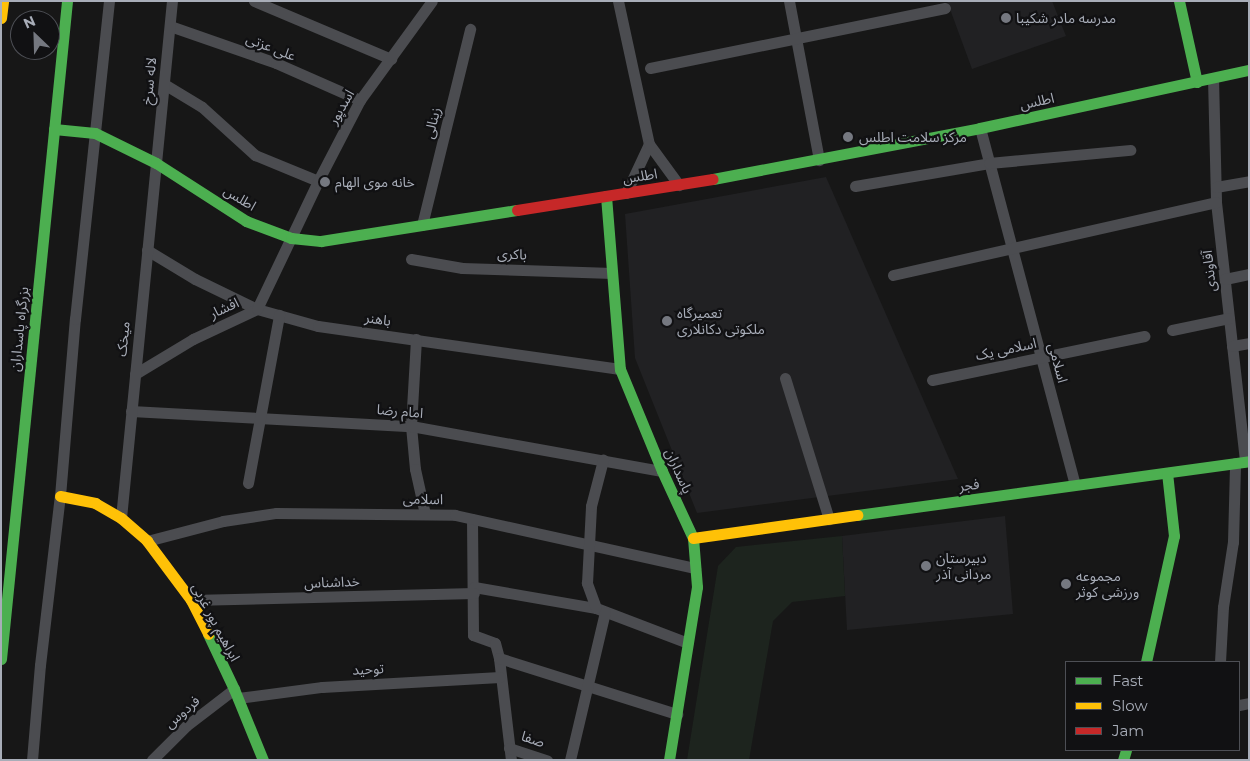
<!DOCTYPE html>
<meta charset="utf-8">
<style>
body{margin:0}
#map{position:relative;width:1250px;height:761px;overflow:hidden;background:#171717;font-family:Montserrat,"Noto Sans Arabic",sans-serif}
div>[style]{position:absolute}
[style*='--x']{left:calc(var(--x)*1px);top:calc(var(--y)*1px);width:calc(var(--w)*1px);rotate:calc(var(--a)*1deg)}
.built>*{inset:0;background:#212123}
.green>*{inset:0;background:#1d241e}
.street>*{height:11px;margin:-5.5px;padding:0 5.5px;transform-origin:5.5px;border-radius:5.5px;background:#4b4c50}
.fast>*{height:11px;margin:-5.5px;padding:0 5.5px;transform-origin:5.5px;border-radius:5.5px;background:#4caf50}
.slow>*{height:11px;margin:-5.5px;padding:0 5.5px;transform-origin:5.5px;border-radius:5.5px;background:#ffc107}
.jam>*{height:11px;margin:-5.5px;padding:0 5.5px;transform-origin:5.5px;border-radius:5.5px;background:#c62828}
.dots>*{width:14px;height:14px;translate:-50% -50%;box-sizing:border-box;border:2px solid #111113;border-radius:50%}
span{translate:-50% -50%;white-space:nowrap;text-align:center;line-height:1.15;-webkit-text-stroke:4.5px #111113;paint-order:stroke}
.poi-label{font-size:14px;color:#a8adb8}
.left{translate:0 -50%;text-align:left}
.street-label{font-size:14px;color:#a8adb8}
.frame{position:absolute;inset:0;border:2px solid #a8adb8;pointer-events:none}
.legend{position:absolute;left:1065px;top:661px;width:175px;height:90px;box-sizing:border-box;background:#111113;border:1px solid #4d4f55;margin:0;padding:6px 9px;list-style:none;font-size:15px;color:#a8adb8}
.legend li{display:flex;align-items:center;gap:10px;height:25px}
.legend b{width:25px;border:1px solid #4d4f55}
.north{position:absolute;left:10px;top:10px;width:50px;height:50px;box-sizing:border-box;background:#111113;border:1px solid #4d4f55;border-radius:50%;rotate:336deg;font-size:14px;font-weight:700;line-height:20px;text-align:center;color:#a8adb8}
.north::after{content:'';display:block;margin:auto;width:18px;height:22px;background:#757880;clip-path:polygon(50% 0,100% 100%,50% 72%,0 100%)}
</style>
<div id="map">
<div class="built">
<div style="clip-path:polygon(947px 1px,1052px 1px,1066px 36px,972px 69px)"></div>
<div style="clip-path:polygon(826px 177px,958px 479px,697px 513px,635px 358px,625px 214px)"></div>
<div style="clip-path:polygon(1005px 516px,1013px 614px,847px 630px,842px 536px)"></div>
</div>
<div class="green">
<div style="clip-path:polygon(842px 536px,845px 596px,792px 602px,773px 621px,749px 760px,687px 760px,718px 566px,736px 547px)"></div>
</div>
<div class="street">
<div style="--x:254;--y:1;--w:149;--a:22.9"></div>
<div style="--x:618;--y:1;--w:146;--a:77.8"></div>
<div style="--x:789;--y:1;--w:162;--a:79.3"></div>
<div style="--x:170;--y:26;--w:112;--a:19.2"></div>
<div style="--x:276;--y:63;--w:92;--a:23.8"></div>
<div style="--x:650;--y:68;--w:301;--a:-11.5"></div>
<div style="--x:1213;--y:78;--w:124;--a:88.6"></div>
<div style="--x:1216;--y:202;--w:261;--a:83.6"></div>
<div style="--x:164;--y:84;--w:44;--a:31.2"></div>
<div style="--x:202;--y:107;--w:72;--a:42.2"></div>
<div style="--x:255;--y:155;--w:68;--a:22.4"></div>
<div style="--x:980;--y:128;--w:369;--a:75.1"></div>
<div style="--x:855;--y:186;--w:136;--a:-9.7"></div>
<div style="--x:989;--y:163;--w:142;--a:-5.3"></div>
<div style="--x:1216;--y:187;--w:34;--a:-10"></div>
<div style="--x:626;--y:193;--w:54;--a:-64.9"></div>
<div style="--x:649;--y:144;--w:51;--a:53.8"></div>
<div style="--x:422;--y:225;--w:202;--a:-76.2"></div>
<div style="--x:147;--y:250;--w:56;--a:31.1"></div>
<div style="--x:195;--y:279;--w:69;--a:25.8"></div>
<div style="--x:257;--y:309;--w:63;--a:15.6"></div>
<div style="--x:318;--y:326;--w:305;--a:8.1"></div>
<div style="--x:411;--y:259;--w:52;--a:10"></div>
<div style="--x:462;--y:268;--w:150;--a:1.9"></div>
<div style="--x:893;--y:275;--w:331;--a:-12.7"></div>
<div style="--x:1225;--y:279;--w:25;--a:-12"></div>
<div style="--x:1172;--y:330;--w:58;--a:-11.9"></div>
<div style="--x:416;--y:339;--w:87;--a:93.3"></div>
<div style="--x:411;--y:426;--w:43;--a:84.7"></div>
<div style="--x:415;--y:469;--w:46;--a:77.5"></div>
<div style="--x:1232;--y:346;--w:17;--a:-10"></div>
<div style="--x:135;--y:374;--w:68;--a:-31.1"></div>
<div style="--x:193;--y:339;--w:71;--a:-25.1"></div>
<div style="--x:257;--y:309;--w:142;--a:-64.5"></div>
<div style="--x:318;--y:181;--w:91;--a:-62.6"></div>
<div style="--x:360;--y:100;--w:122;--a:-54"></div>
<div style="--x:785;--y:378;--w:148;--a:72.7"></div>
<div style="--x:932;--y:380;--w:217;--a:-11.7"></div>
<div style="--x:131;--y:411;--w:280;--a:3.1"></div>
<div style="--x:411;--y:426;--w:255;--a:10.2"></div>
<div style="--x:248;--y:483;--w:171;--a:-79.5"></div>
<div style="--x:121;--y:518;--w:520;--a:-84.37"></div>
<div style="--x:472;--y:519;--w:116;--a:89.5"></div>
<div style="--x:473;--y:635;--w:23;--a:20"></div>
<div style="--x:495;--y:643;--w:16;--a:75"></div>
<div style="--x:499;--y:658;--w:103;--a:83.3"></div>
<div style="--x:147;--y:541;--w:79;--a:-14.7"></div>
<div style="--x:223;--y:521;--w:54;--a:-8.6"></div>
<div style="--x:276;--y:513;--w:179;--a:0.6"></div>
<div style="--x:455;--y:515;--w:246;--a:12.5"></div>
<div style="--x:474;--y:587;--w:124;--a:9.8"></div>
<div style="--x:596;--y:608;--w:98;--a:20.8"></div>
<div style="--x:191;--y:600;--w:283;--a:-1.4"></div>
<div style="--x:596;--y:608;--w:27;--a:-110"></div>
<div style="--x:587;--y:583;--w:77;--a:-87"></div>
<div style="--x:591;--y:506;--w:48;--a:-75.4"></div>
<div style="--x:499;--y:658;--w:187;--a:17.5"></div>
<div style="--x:1220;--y:662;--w:55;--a:-86.9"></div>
<div style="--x:1223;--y:607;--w:66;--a:-81.3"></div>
<div style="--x:1233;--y:542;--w:79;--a:-88.5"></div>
<div style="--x:238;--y:698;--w:85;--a:-7.5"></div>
<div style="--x:322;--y:687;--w:178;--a:-3.2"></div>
<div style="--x:1239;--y:705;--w:10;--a:-11"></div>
<div style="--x:509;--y:748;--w:40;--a:18"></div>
<div style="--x:32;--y:760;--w:95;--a:-85.2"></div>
<div style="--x:40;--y:665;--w:170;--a:-83.3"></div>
<div style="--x:60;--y:496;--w:178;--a:-85.2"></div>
<div style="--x:75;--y:319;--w:320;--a:-83.9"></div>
<div style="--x:152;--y:760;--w:48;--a:-45"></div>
<div style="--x:186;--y:726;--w:61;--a:-37.6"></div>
<div style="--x:570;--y:760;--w:152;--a:-76.7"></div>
</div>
<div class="fast">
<div style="--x:1179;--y:1;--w:83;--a:77.5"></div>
<div style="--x:54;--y:129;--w:41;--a:5.6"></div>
<div style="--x:95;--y:133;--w:68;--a:26.2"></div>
<div style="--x:156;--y:163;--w:107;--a:32.8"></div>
<div style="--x:246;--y:221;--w:48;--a:20.7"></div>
<div style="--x:291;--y:238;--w:30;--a:6"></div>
<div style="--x:321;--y:241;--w:198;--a:-9"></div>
<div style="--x:713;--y:179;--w:272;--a:-10.8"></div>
<div style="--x:980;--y:128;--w:275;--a:-12.2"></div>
<div style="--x:606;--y:196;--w:174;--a:85.4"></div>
<div style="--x:620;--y:369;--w:110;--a:67.6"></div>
<div style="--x:662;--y:471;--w:74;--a:65.2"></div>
<div style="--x:693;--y:538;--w:49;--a:85.3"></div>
<div style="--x:697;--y:587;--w:175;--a:99.2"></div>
<div style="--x:857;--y:515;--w:396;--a:-7.8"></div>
<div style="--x:208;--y:634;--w:61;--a:64.7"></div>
<div style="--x:234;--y:689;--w:77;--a:67.8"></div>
<div style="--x:1;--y:659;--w:661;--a:-84.27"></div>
<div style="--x:1146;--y:662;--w:129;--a:-77.5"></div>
<div style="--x:1174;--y:536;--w:63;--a:-96.3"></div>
<div style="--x:1123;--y:760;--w:10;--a:-73"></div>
</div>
<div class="slow">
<div style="--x:1;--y:18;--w:17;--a:-83"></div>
<div style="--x:60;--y:496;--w:36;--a:11"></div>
<div style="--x:95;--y:503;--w:30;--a:30"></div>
<div style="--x:121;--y:518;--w:35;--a:41"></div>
<div style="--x:147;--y:541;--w:74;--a:53.3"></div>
<div style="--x:191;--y:600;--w:38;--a:63"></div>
<div style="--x:693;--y:538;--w:166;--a:-8"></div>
</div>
<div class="jam">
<div style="--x:517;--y:210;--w:198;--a:-9"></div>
</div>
<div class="dots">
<div style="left:1006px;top:18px;background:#757880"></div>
<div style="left:848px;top:137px;background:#757880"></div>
<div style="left:325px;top:182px;background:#757880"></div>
<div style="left:667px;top:321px;background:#757880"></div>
<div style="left:926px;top:566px;background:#757880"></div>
<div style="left:1066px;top:584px;background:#757880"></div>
</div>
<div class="poi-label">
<span class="left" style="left:1016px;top:18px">مدرسه مادر شکیبا</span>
<span class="left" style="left:859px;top:137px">مرکز سلامت اطلس</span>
<span class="left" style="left:335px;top:182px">خانه موی الهام</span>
<span class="left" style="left:677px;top:321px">تعمیرگاه<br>ملکوتی دکانلاری</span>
<span class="left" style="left:936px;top:566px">دبیرستان<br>مردانی آذر</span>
<span class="left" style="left:1076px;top:584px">مجموعه<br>ورزشی کوثر</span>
</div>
<div class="street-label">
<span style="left:271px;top:47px;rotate:21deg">علی عزتی</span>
<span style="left:149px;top:81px;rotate:-84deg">لاله سرخ</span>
<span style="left:1037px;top:101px;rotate:-12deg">اطلس</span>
<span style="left:341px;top:107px;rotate:-60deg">اسدپور</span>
<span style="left:432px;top:123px;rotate:-76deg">زینالی</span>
<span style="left:640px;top:176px;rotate:-9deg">اطلس</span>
<span style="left:240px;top:198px;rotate:31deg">اطلس</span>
<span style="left:512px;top:254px;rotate:2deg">باکری</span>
<span style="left:1209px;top:271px;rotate:-96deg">آقاوندی</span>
<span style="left:224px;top:308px;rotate:-25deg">افشار</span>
<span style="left:378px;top:319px;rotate:8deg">باهنر</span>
<span style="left:19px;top:329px;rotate:-84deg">بزرگراه پاسداران</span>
<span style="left:123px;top:339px;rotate:-84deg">میخک</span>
<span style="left:1006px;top:349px;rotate:-12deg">اسلامی یک</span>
<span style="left:1058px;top:363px;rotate:75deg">اسلامی</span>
<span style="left:400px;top:411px;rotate:5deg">امام رضا</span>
<span style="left:679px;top:471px;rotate:66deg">پاسداران</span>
<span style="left:969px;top:485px;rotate:-8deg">فجر</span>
<span style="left:423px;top:499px;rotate:1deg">اسلامی</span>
<span style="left:332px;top:582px;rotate:-2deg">خداشناس</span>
<span style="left:216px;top:622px;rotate:62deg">ابراهیم پور غربی</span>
<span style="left:368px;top:669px;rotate:-3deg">توحید</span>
<span style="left:182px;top:712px;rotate:-41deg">فردوس</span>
<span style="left:533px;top:739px;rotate:18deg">صفا</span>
</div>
<div class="frame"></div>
<ul class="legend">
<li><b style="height:6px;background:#4caf50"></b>Fast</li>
<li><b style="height:6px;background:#ffc107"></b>Slow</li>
<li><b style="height:6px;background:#c62828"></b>Jam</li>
</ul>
<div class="north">N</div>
</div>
